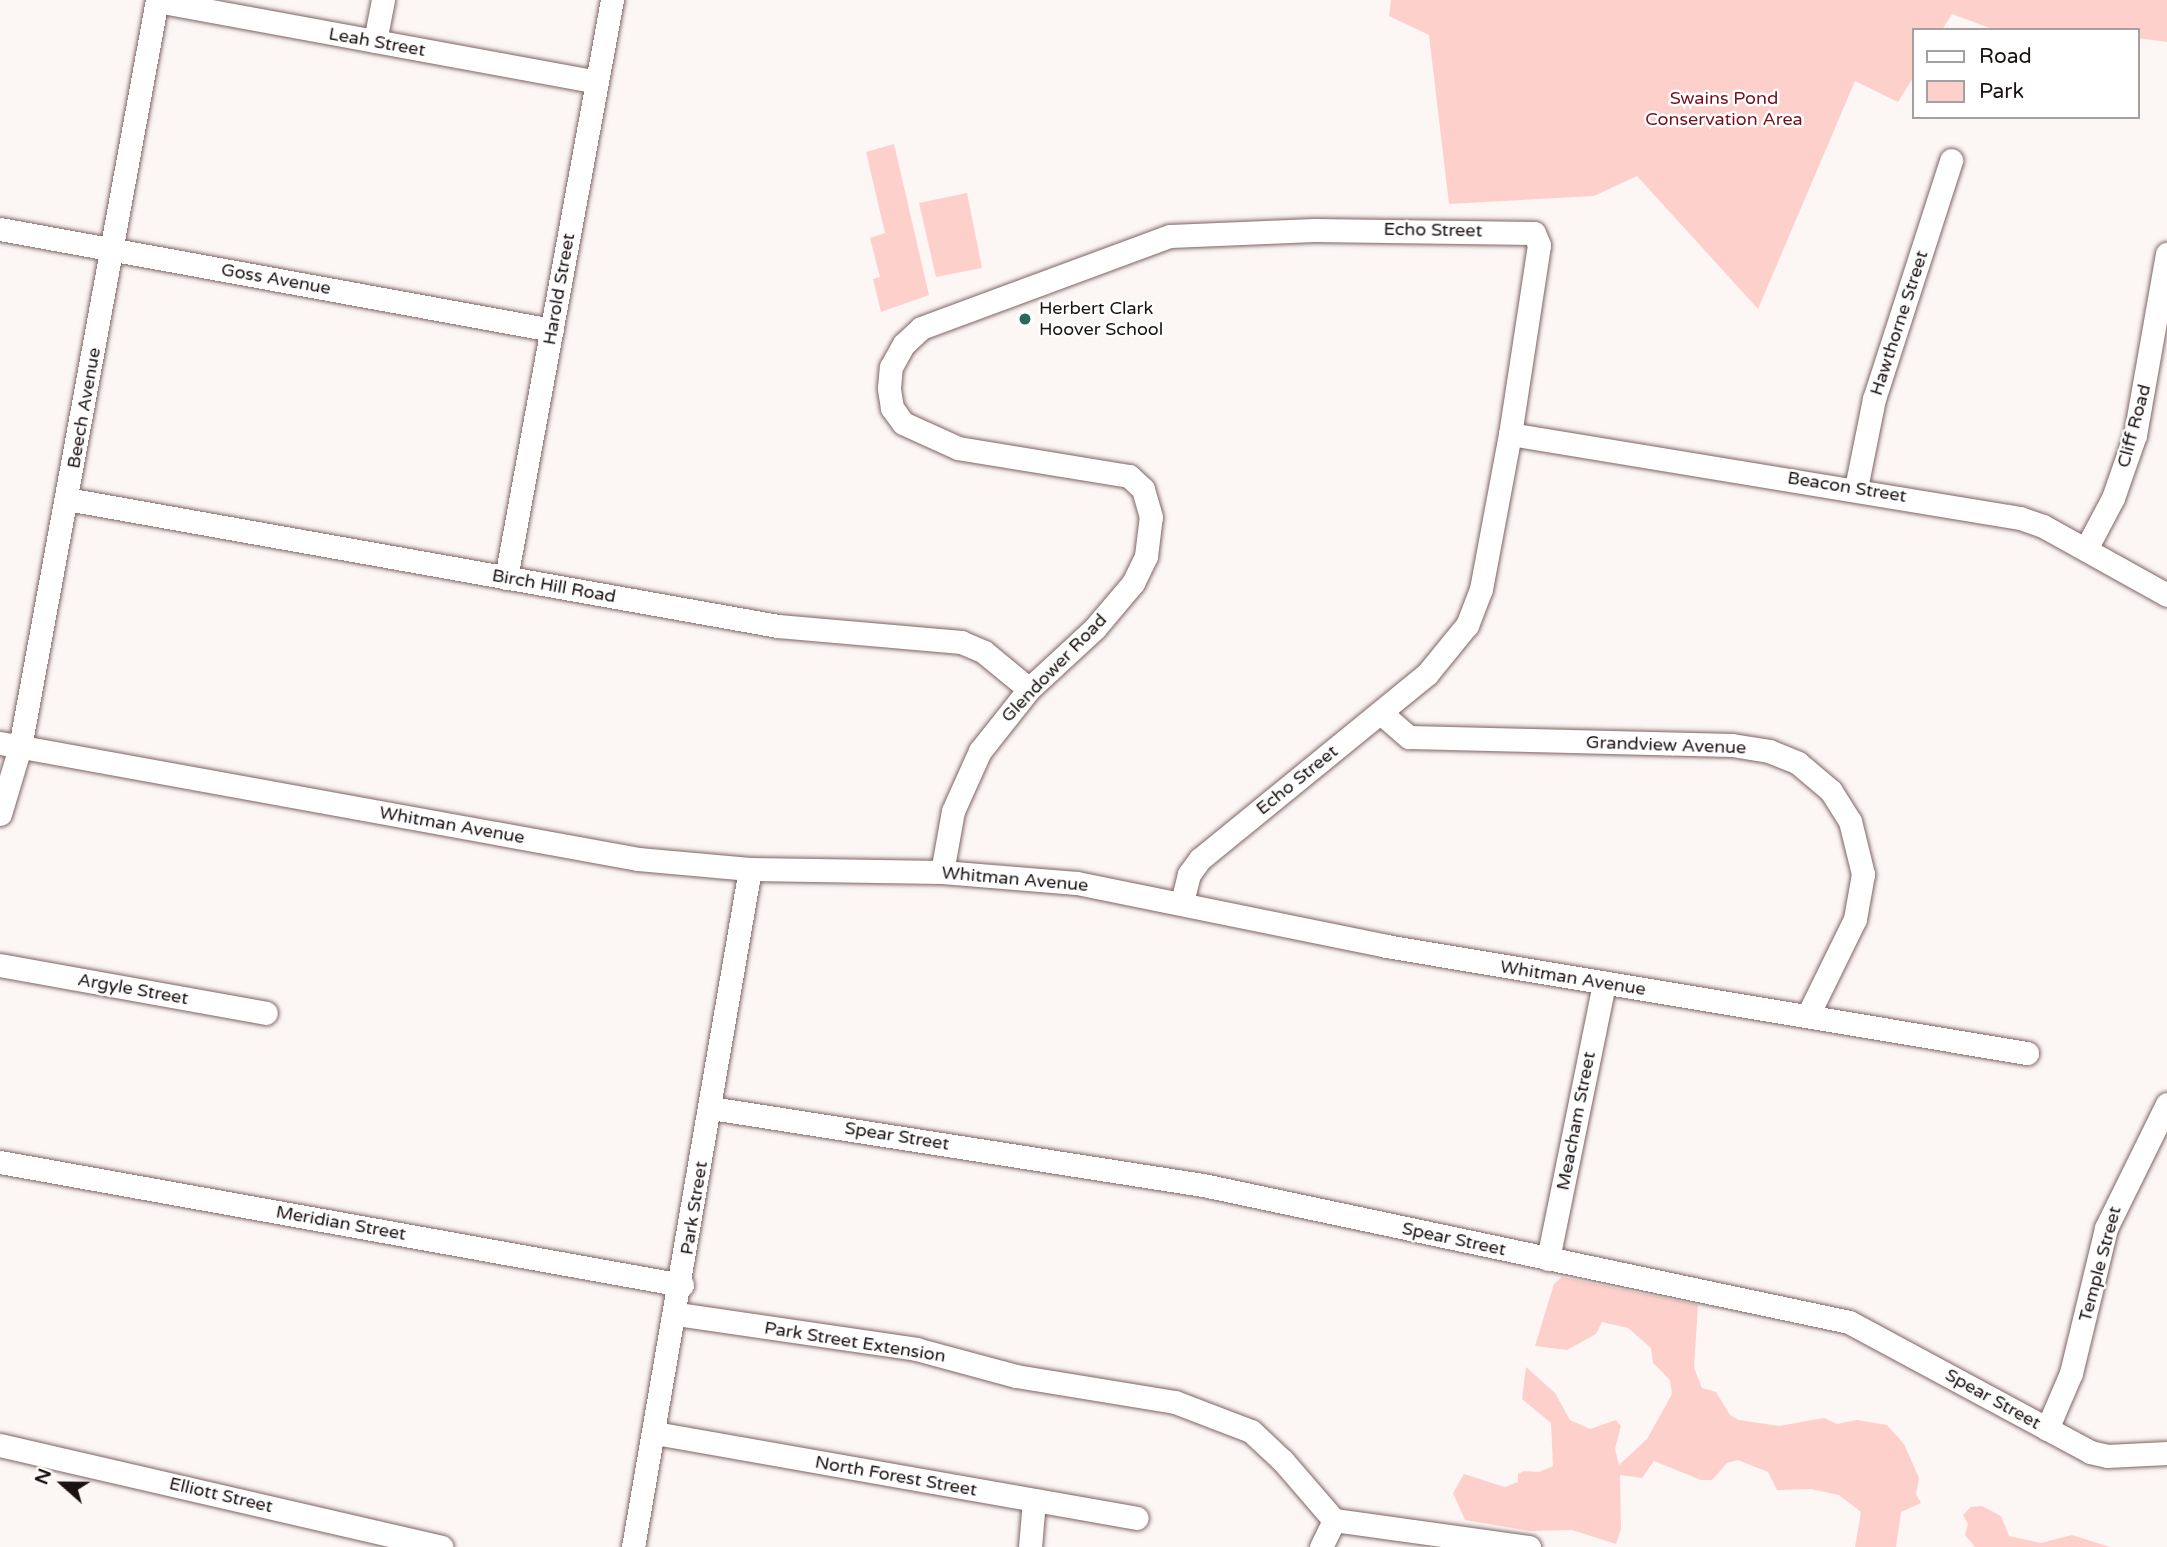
<!DOCTYPE html>
<style>
body{margin:0}
#map{position:relative;width:2167px;height:1547px;overflow:hidden;background:#fcf6f5;font-family:"Varela Round",sans-serif}
div>[style]{position:absolute}
[style*='--x']{left:calc(var(--x)*1px);top:calc(var(--y)*1px);width:calc(var(--w)*1px);rotate:calc(var(--a)*1deg)}
.green>*{inset:0;background:#fed0cc}
.roads{filter:drop-shadow(0 0 2px #7e6563) drop-shadow(0 0 2px #7e6563)}
.street>*{height:23px;margin:-11.5px;padding:0 11.5px;transform-origin:11.5px;border-radius:11.5px;background:#fff}
.dots>*{width:19px;height:19px;translate:-50% -50%;box-sizing:border-box;border:4px solid #fff;border-radius:50%}
span{translate:-50% -50%;white-space:nowrap;text-align:center;line-height:1.15;-webkit-text-stroke:5px #fff;paint-order:stroke}
.street-label{font-size:18px;color:#1b1111}
.park-label{font-size:18px;color:#7a0e1a}
.poi-label{font-size:18px;color:#1b1111}
.left{translate:0 -50%;text-align:left}
.legend{position:absolute;left:1912px;top:28px;width:228px;height:91px;box-sizing:border-box;background:#fff;border:2px solid #a4a0a0;margin:0;padding:9px 12px;list-style:none;font-size:21px;color:#1b1111}
.legend li{display:flex;align-items:center;gap:14px;height:35px}
.legend b{width:35px;border:2px solid #a4a0a0}
.north{position:absolute;left:28px;top:1449px;width:70px;height:70px;-webkit-text-stroke:5px #fff;paint-order:stroke;rotate:291deg;font-size:19px;font-weight:700;line-height:28px;text-align:center;color:#1b1111}
.north::after{content:'';display:block;margin:auto;width:24px;height:32px;background:#1b1111;clip-path:polygon(50% 0,100% 100%,50% 72%,0 100%)}
</style>
<div id="map">
<div class="green">
<div style="clip-path:polygon(1391px 0,2167px 0,2167px 42px,2137px 38px,2137px 30px,1995px 30px,1952px 14px,1942px 30px,1913px 30px,1913px 78px,1898px 102px,1855px 81px,1758px 309px,1637px 176px,1594px 196px,1449px 204px,1429px 35px,1389px 16px)"></div>
<div style="clip-path:polygon(894px 144px,929px 295px,881px 312px,873px 279px,880px 277px,870px 238px,885px 233px,866px 152px)"></div>
<div style="clip-path:polygon(967px 193px,982px 268px,936px 277px,919px 203px)"></div>
<div style="clip-path:polygon(1562px 1277px,1698px 1305px,1694px 1368px,1702px 1388px,1716px 1392px,1730px 1415px,1739px 1420px,1779px 1426px,1824px 1418px,1837px 1424px,1857px 1420px,1887px 1425px,1904px 1444px,1919px 1478px,1916px 1494px,1921px 1503px,1901px 1512px,1896px 1547px,1855px 1547px,1861px 1512px,1839px 1495px,1811px 1489px,1777px 1490px,1768px 1472px,1738px 1460px,1727px 1463px,1712px 1480px,1701px 1480px,1654px 1461px,1642px 1478px,1620px 1475px,1621px 1529px,1616px 1544px,1572px 1530px,1530px 1531px,1465px 1520px,1453px 1493px,1464px 1474px,1505px 1487px,1518px 1482px,1518px 1474px,1524px 1471px,1539px 1472px,1553px 1466px,1551px 1423px,1522px 1399px,1526px 1367px,1555px 1393px,1570px 1420px,1590px 1429px,1616px 1420px,1621px 1426px,1615px 1449px,1619px 1465px,1647px 1439px,1672px 1394px,1670px 1380px,1653px 1363px,1651px 1348px,1628px 1328px,1602px 1322px,1596px 1334px,1567px 1350px,1535px 1346px,1554px 1284px)"></div>
<div style="clip-path:polygon(1982px 1506px,2001px 1516px,2009px 1536px,2041px 1543px,2072px 1535px,2110px 1547px,1975px 1547px,1965px 1535px,1968px 1524px,1963px 1515px,1971px 1507px)"></div>
</div>
<div class="roads">
<div class="street">
<div style="--x:157;--y:1;--w:447;--a:10.4"></div>
<div style="--x:375;--y:41;--w:42;--a:-79"></div>
<div style="--x:0;--y:229;--w:561;--a:10.37"></div>
<div style="--x:1510;--y:434;--w:517;--a:9.35"></div>
<div style="--x:2020;--y:518;--w:24;--a:19"></div>
<div style="--x:2043;--y:526;--w:142;--a:29.1"></div>
<div style="--x:1856;--y:488;--w:91;--a:-78.6"></div>
<div style="--x:1874;--y:399;--w:251;--a:-72.1"></div>
<div style="--x:67;--y:499;--w:722;--a:10.13"></div>
<div style="--x:778;--y:626;--w:184;--a:5"></div>
<div style="--x:961;--y:642;--w:25;--a:23"></div>
<div style="--x:984;--y:652;--w:58;--a:39.4"></div>
<div style="--x:2086;--y:549;--w:58;--a:-62.1"></div>
<div style="--x:2113;--y:498;--w:67;--a:-70.8"></div>
<div style="--x:2135;--y:435;--w:184;--a:-80"></div>
<div style="--x:506;--y:578;--w:588;--a:-79.61"></div>
<div style="--x:1381;--y:713;--w:37;--a:41"></div>
<div style="--x:1409;--y:737;--w:323;--a:1.4"></div>
<div style="--x:1732;--y:745;--w:37;--a:9"></div>
<div style="--x:1769;--y:751;--w:31;--a:22"></div>
<div style="--x:1798;--y:763;--w:43;--a:40.3"></div>
<div style="--x:1831;--y:791;--w:36;--a:58"></div>
<div style="--x:1850;--y:821;--w:55;--a:76.2"></div>
<div style="--x:1863;--y:874;--w:46;--a:100.1"></div>
<div style="--x:1855;--y:919;--w:107;--a:116.1"></div>
<div style="--x:0;--y:743;--w:648;--a:10.3"></div>
<div style="--x:638;--y:859;--w:112;--a:5.1"></div>
<div style="--x:750;--y:869;--w:192;--a:0.9"></div>
<div style="--x:942;--y:872;--w:135;--a:4.7"></div>
<div style="--x:1077;--y:883;--w:315;--a:11.5"></div>
<div style="--x:1386;--y:946;--w:650;--a:9.48"></div>
<div style="--x:0;--y:814;--w:70;--a:-73.4"></div>
<div style="--x:20;--y:747;--w:759;--a:-79.61"></div>
<div style="--x:942;--y:872;--w:62;--a:-79.8"></div>
<div style="--x:953;--y:811;--w:66;--a:-65.8"></div>
<div style="--x:980;--y:751;--w:79;--a:-51.7"></div>
<div style="--x:1029;--y:689;--w:90;--a:-42.7"></div>
<div style="--x:1095;--y:628;--w:59;--a:-49.8"></div>
<div style="--x:1133;--y:583;--w:30;--a:-64"></div>
<div style="--x:1146;--y:556;--w:39;--a:-83"></div>
<div style="--x:1151;--y:517;--w:29;--a:-106"></div>
<div style="--x:1143;--y:489;--w:19;--a:-137"></div>
<div style="--x:1129;--y:476;--w:173;--a:-170.7"></div>
<div style="--x:958;--y:448;--w:60;--a:-155.6"></div>
<div style="--x:903;--y:423;--w:19;--a:-126"></div>
<div style="--x:892;--y:408;--w:20;--a:-99"></div>
<div style="--x:889;--y:388;--w:21;--a:-85"></div>
<div style="--x:891;--y:367;--w:26;--a:-61"></div>
<div style="--x:904;--y:344;--w:23;--a:-43"></div>
<div style="--x:921;--y:328;--w:265;--a:-20.3"></div>
<div style="--x:1170;--y:236;--w:144;--a:-2.4"></div>
<div style="--x:1314;--y:230;--w:220;--a:0.8"></div>
<div style="--x:1534;--y:233;--w:13;--a:67"></div>
<div style="--x:1539;--y:245;--w:191;--a:98.7"></div>
<div style="--x:1510;--y:434;--w:158;--a:100.6"></div>
<div style="--x:1481;--y:589;--w:39;--a:111"></div>
<div style="--x:1467;--y:625;--w:63;--a:129.2"></div>
<div style="--x:1427;--y:674;--w:293;--a:140.8"></div>
<div style="--x:1200;--y:859;--w:19;--a:126"></div>
<div style="--x:1189;--y:874;--w:30;--a:104"></div>
<div style="--x:0;--y:965;--w:270;--a:10.2"></div>
<div style="--x:711;--y:1108;--w:498;--a:8.9"></div>
<div style="--x:1203;--y:1185;--w:660;--a:11.97"></div>
<div style="--x:1849;--y:1322;--w:274;--a:28.3"></div>
<div style="--x:2090;--y:1452;--w:17;--a:13"></div>
<div style="--x:2107;--y:1456;--w:60;--a:-2.9"></div>
<div style="--x:0;--y:1162;--w:693;--a:10.22"></div>
<div style="--x:1548;--y:1259;--w:282;--a:-78.5"></div>
<div style="--x:677;--y:1314;--w:242;--a:8.3"></div>
<div style="--x:916;--y:1349;--w:104;--a:15.1"></div>
<div style="--x:1016;--y:1376;--w:161;--a:9.3"></div>
<div style="--x:1175;--y:1402;--w:81;--a:20.9"></div>
<div style="--x:1251;--y:1431;--w:44;--a:43.2"></div>
<div style="--x:1283;--y:1461;--w:78;--a:49.2"></div>
<div style="--x:2047;--y:1429;--w:61;--a:-66.8"></div>
<div style="--x:2071;--y:1373;--w:149;--a:-76.4"></div>
<div style="--x:2106;--y:1228;--w:138;--a:-63.8"></div>
<div style="--x:655;--y:1433;--w:489;--a:10"></div>
<div style="--x:0;--y:1445;--w:453;--a:13"></div>
<div style="--x:1334;--y:1520;--w:197;--a:7.9"></div>
<div style="--x:633;--y:1547;--w:688;--a:-80.21"></div>
<div style="--x:1030;--y:1547;--w:47;--a:-85.1"></div>
<div style="--x:1321;--y:1547;--w:30;--a:-64"></div>
</div>
</div>
<div class="dots">
<div style="left:1025px;top:319px;background:#286958"></div>
</div>
<div class="street-label">
<span style="left:377px;top:42px;rotate:10deg">Leah Street</span>
<span style="left:1433px;top:230px;rotate:1deg">Echo Street</span>
<span style="left:276px;top:279px;rotate:10deg">Goss Avenue</span>
<span style="left:559px;top:289px;rotate:-80deg">Harold Street</span>
<span style="left:1899px;top:323px;rotate:-72deg">Hawthorne Street</span>
<span style="left:84px;top:408px;rotate:-80deg">Beech Avenue</span>
<span style="left:2134px;top:426px;rotate:-75deg">Cliff Road</span>
<span style="left:1847px;top:487px;rotate:9deg">Beacon Street</span>
<span style="left:554px;top:586px;rotate:10deg">Birch Hill Road</span>
<span style="left:1054px;top:668px;rotate:-46deg">Glendower Road</span>
<span style="left:1666px;top:745px;rotate:2deg">Grandview Avenue</span>
<span style="left:1297px;top:780px;rotate:-39deg">Echo Street</span>
<span style="left:452px;top:825px;rotate:10deg">Whitman Avenue</span>
<span style="left:1015px;top:879px;rotate:5deg">Whitman Avenue</span>
<span style="left:1573px;top:978px;rotate:9deg">Whitman Avenue</span>
<span style="left:133px;top:989px;rotate:10deg">Argyle Street</span>
<span style="left:1576px;top:1121px;rotate:-79deg">Meacham Street</span>
<span style="left:897px;top:1136px;rotate:9deg">Spear Street</span>
<span style="left:694px;top:1208px;rotate:-81deg">Park Street</span>
<span style="left:341px;top:1223px;rotate:10deg">Meridian Street</span>
<span style="left:1454px;top:1239px;rotate:12deg">Spear Street</span>
<span style="left:2100px;top:1264px;rotate:-75deg">Temple Street</span>
<span style="left:855px;top:1342px;rotate:9deg">Park Street Extension</span>
<span style="left:1993px;top:1399px;rotate:29deg">Spear Street</span>
<span style="left:896px;top:1476px;rotate:10deg">North Forest Street</span>
<span style="left:221px;top:1495px;rotate:13deg">Elliott Street</span>
</div>
<div class="park-label">
<span style="left:1724px;top:109px">Swains Pond<br>Conservation Area</span>
</div>
<div class="poi-label">
<span class="left" style="left:1039px;top:319px">Herbert Clark<br>Hoover School</span>
</div>
<ul class="legend">
<li><b style="height:9px;background:#fff"></b>Road</li>
<li><b style="height:19px;background:#fed0cc"></b>Park</li>
</ul>
<div class="north">N</div>
</div>
